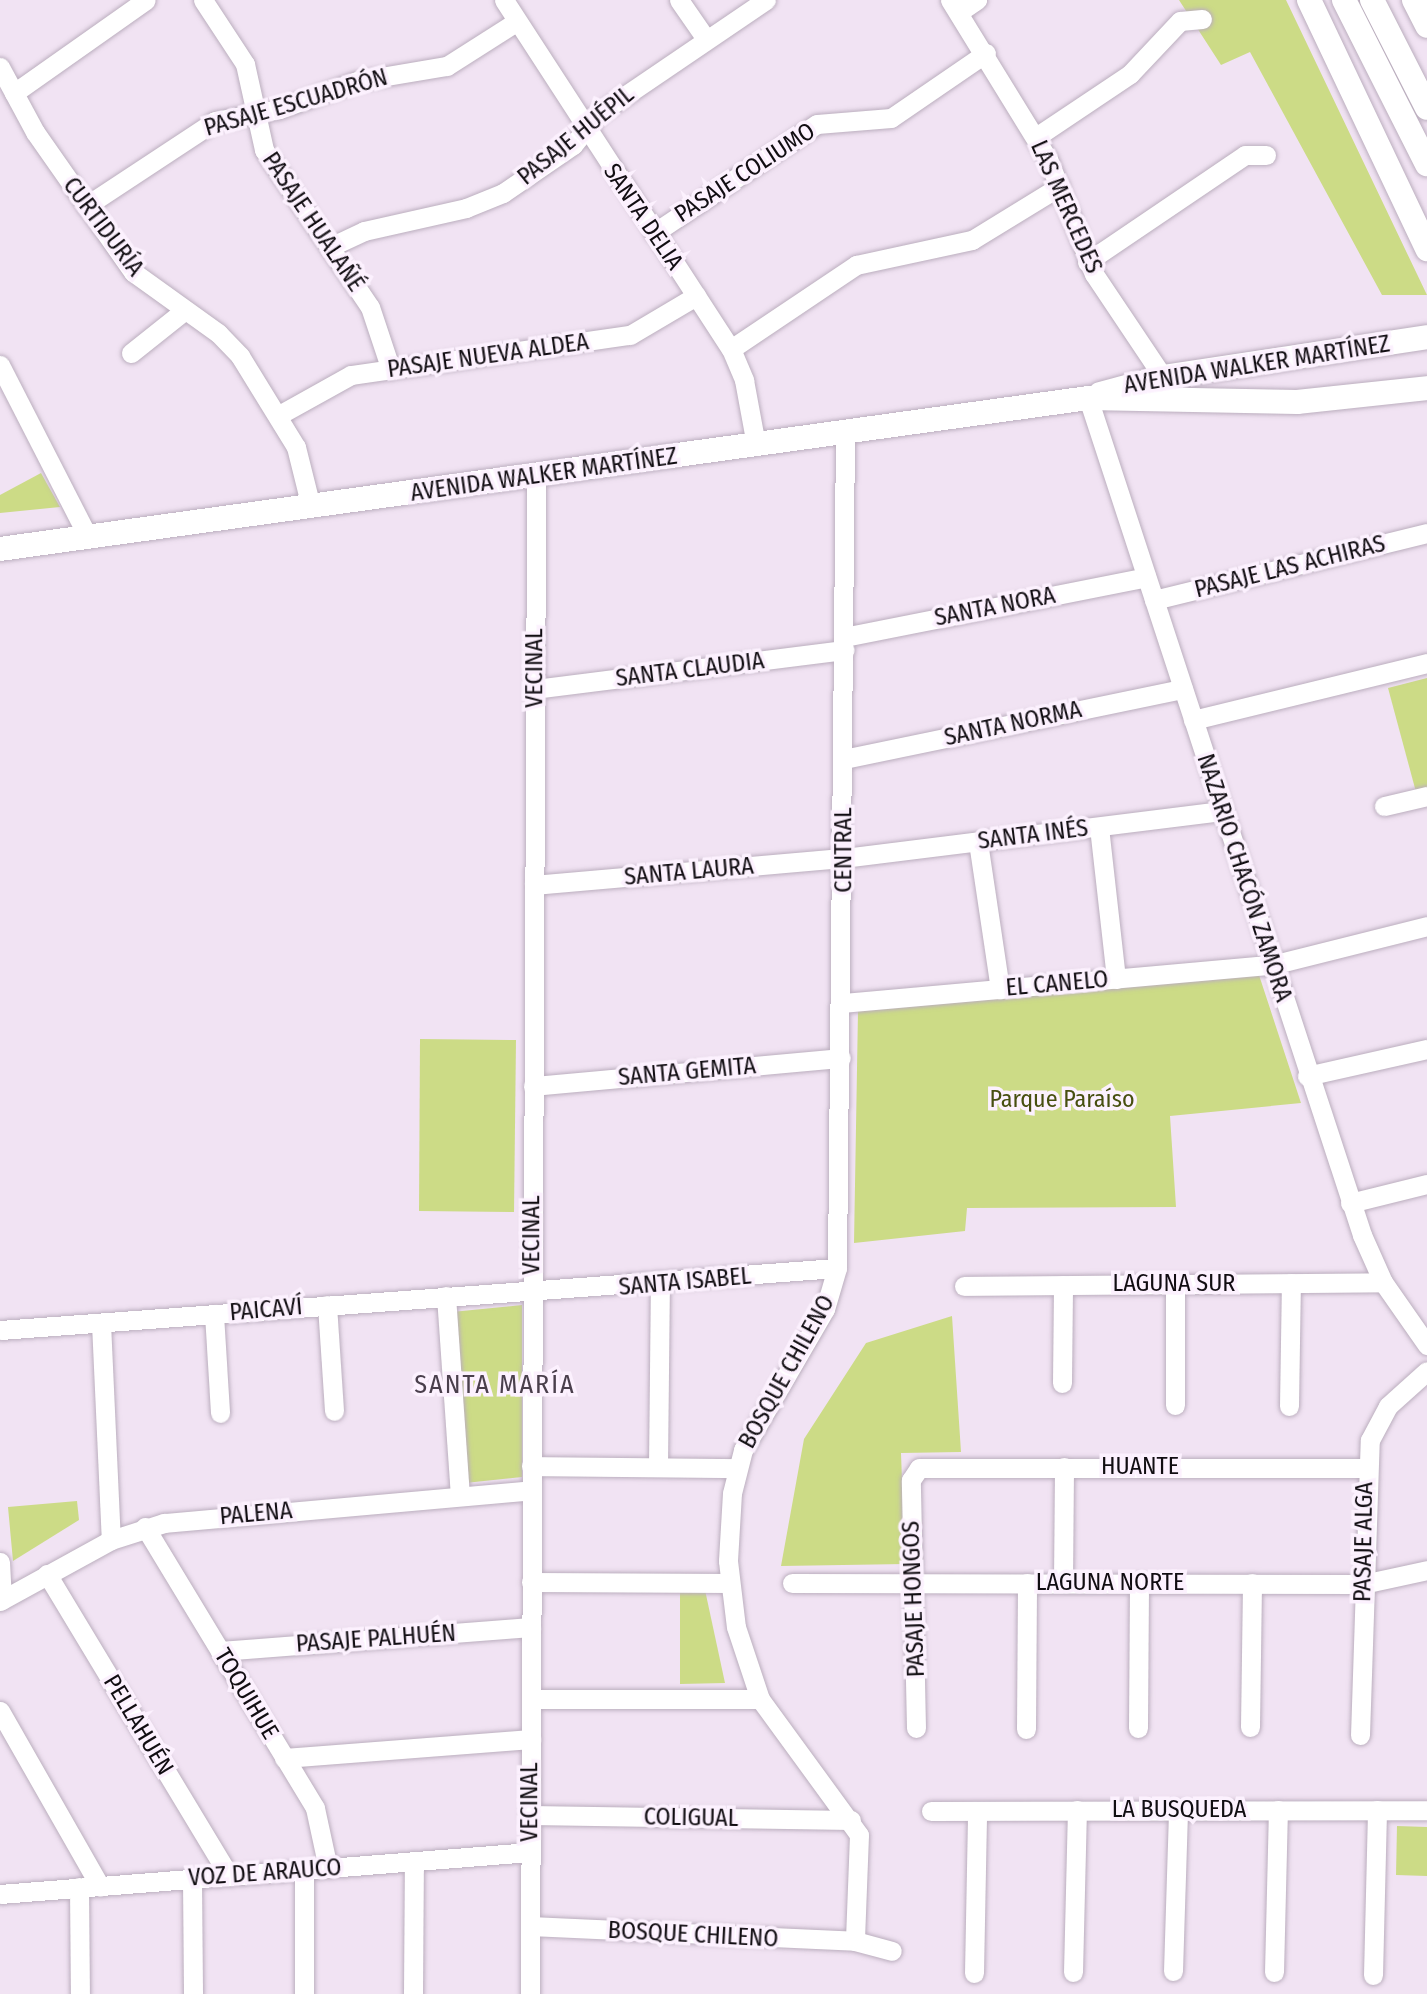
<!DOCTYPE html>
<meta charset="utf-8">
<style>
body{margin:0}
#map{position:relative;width:1427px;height:1994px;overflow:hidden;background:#f1e3f3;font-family:"Fira Sans Condensed",sans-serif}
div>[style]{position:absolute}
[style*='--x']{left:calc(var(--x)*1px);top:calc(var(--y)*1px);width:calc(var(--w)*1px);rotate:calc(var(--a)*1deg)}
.green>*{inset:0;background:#ccdb86}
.roads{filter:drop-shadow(0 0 2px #bbaebe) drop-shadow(0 0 2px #bbaebe)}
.minor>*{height:19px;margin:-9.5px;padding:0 9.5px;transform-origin:9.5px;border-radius:9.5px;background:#fff}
.major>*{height:24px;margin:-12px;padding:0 12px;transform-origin:12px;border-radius:12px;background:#fff}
span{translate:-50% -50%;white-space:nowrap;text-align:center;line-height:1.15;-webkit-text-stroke:7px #fcf1fe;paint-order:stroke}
.street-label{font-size:24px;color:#110d12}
.park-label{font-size:24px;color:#474f10}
.neighbourhood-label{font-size:26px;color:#4a3f4c;letter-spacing:2px}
</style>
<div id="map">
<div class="green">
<div style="clip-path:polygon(1179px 0,1286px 0,1427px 295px,1382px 295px,1250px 52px,1221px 65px)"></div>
<div style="clip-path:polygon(41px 473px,60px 507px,0 513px,0 495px)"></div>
<div style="clip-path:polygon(1427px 678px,1427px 789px,1416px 792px,1388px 688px)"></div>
<div style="clip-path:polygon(1259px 975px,1301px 1103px,1170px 1116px,1176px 1207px,967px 1208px,965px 1231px,854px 1243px,858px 1011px)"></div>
<div style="clip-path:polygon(420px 1039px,516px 1040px,514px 1212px,419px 1211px)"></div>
<div style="clip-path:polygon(522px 1305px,522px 1477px,465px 1483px,452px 1312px)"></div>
<div style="clip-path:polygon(952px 1316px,961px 1452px,901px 1453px,905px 1564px,781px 1566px,804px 1439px,866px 1343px)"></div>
<div style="clip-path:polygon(77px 1501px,79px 1520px,13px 1561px,8px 1507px)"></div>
<div style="clip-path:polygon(680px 1589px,705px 1590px,725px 1683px,680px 1684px)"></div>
<div style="clip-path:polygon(1397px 1826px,1427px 1827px,1427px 1876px,1396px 1875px)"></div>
</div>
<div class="roads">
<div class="minor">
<div style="--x:203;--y:0;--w:77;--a:56.7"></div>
<div style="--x:245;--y:64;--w:88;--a:77.5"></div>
<div style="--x:264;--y:150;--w:189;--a:56"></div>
<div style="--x:370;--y:307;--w:66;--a:71.6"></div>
<div style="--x:504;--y:0;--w:416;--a:57"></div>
<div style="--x:731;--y:349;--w:34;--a:67"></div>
<div style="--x:744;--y:380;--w:66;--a:79.5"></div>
<div style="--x:679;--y:0;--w:47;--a:55.3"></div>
<div style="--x:950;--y:0;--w:187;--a:58.4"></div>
<div style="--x:1048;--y:159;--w:124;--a:68.2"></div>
<div style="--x:1094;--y:274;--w:124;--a:56.2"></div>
<div style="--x:959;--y:12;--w:22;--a:-34"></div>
<div style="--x:0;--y:67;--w:74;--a:61.7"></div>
<div style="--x:35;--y:132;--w:171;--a:55"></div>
<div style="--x:133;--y:272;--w:105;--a:35.7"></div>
<div style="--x:218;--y:333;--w:32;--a:46"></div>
<div style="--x:240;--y:356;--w:107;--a:58.4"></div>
<div style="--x:296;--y:447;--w:62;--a:76"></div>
<div style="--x:14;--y:93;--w:161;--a:-35.2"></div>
<div style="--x:1036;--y:137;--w:113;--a:-33.8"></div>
<div style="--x:1130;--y:74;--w:73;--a:-46.7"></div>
<div style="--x:1180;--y:21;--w:22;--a:-5"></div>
<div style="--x:86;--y:206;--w:154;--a:-33.4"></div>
<div style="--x:215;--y:121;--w:65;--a:-10.6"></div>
<div style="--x:279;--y:109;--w:83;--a:-19.7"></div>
<div style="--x:357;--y:81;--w:91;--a:-9.5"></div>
<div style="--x:447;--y:66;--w:82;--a:-32.5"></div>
<div style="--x:654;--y:233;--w:196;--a:-33.8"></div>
<div style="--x:817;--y:124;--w:74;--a:-4.6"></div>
<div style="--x:891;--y:118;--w:115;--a:-34.4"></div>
<div style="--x:330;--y:247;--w:38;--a:-25"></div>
<div style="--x:364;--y:231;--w:105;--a:-12.7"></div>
<div style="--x:466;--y:208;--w:40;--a:-22"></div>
<div style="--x:503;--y:193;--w:85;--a:-34.4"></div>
<div style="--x:573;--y:145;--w:40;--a:-51"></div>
<div style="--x:598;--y:114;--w:203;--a:-34.2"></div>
<div style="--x:1087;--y:262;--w:191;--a:-34.1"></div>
<div style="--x:1245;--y:155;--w:21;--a:0"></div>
<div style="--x:731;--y:349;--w:151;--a:-33.9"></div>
<div style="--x:856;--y:265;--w:119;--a:-12.2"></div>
<div style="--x:972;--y:240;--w:103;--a:-31.5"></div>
<div style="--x:131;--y:353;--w:69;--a:-38.5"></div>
<div style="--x:0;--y:365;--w:193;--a:62.9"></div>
<div style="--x:1088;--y:398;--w:881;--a:71.87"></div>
<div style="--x:1362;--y:1235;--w:51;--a:65.9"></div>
<div style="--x:1383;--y:1282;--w:77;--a:55.1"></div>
<div style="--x:279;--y:415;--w:82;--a:-29.1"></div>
<div style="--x:351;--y:375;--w:282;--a:-8.2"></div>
<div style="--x:630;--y:335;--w:77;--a:-30.6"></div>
<div style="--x:845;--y:433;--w:835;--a:90.55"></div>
<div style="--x:837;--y:1268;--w:43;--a:106.3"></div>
<div style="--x:825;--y:1309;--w:163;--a:120.2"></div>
<div style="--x:743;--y:1450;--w:44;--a:104.3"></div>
<div style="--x:732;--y:1493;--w:68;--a:93.4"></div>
<div style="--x:728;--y:1561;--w:66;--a:83.1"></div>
<div style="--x:736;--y:1627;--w:76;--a:71.6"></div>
<div style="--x:760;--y:1699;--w:168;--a:53.9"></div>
<div style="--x:859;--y:1835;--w:106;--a:92.2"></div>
<div style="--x:1154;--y:600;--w:281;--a:-13.8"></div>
<div style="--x:844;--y:637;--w:308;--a:-11.2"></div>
<div style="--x:535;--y:689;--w:312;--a:-7.2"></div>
<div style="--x:1193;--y:720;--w:241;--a:-13.7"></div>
<div style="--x:844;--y:759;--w:346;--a:-11.7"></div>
<div style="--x:1384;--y:806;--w:44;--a:-13.1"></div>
<div style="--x:1099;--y:827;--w:153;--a:83.6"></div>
<div style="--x:978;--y:842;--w:149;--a:81.5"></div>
<div style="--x:534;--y:885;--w:311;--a:-5"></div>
<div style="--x:844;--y:858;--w:381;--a:-7.1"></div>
<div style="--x:842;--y:1003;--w:432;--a:-5.1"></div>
<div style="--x:1272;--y:965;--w:160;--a:-14.1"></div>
<div style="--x:1307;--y:1076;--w:123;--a:-12.7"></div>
<div style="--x:533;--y:1086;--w:309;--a:-5.2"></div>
<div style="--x:1350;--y:1203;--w:79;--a:-13.9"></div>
<div style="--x:964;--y:1286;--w:419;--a:-0.5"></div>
<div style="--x:446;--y:1296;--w:200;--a:86"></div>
<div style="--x:327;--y:1305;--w:106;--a:86.2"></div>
<div style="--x:214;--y:1314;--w:99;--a:86.5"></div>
<div style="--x:101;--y:1323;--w:217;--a:87.4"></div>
<div style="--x:0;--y:1330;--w:839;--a:-4.24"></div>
<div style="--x:1062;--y:1383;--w:98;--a:-89.4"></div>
<div style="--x:1175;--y:1405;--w:121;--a:-90"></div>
<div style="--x:1289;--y:1406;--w:123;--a:-89.1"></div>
<div style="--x:531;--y:1466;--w:206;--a:0.6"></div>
<div style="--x:658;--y:1467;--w:183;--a:-89.4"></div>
<div style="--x:145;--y:1527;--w:328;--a:58.8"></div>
<div style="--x:315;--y:1808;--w:61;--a:77.8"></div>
<div style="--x:0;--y:1562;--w:38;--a:87"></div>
<div style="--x:47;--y:1574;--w:353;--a:58.9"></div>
<div style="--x:531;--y:1582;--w:199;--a:0.3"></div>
<div style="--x:792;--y:1583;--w:571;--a:0.1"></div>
<div style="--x:1363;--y:1584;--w:66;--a:-12.3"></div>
<div style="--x:1063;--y:1583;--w:116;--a:-89.5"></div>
<div style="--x:0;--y:1601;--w:127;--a:-28.8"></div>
<div style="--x:111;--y:1540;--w:56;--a:-17.8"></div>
<div style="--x:164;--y:1523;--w:368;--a:-5.1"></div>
<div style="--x:220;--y:1651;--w:312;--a:-4.4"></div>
<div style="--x:531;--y:1699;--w:229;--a:0"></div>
<div style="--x:0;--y:1711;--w:202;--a:60.3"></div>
<div style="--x:1250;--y:1727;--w:144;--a:-89.2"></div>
<div style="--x:916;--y:1728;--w:248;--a:-91.2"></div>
<div style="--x:911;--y:1480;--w:14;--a:-56"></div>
<div style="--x:919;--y:1468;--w:447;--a:0"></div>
<div style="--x:1138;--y:1728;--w:145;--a:-89.6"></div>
<div style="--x:1026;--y:1729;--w:146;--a:-89.6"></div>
<div style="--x:1360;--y:1735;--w:295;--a:-88.1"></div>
<div style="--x:1370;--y:1440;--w:38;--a:-62"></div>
<div style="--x:1388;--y:1406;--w:52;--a:-41.9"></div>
<div style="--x:284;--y:1758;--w:248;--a:-4.4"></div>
<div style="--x:931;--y:1811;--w:496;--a:-0.1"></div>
<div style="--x:530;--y:1815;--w:321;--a:0.9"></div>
<div style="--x:192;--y:1879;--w:115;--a:89.5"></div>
<div style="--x:79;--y:1887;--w:107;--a:89.5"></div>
<div style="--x:0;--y:1894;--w:532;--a:-4.53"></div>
<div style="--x:530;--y:1926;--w:325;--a:2.6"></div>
<div style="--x:855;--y:1941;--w:38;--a:15"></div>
<div style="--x:1173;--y:1971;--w:161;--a:-88.2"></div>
<div style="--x:1073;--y:1972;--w:162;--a:-88.6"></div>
<div style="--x:1274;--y:1972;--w:162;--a:-88.6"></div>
<div style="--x:974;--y:1973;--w:162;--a:-88.9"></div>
<div style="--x:1373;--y:1975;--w:165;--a:-88.6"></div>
<div style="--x:304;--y:1994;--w:124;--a:-90"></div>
<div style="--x:413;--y:1994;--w:133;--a:-89.6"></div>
<div style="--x:530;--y:1994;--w:1518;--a:-89.77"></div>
</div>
<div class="major">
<div style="--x:1309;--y:0;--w:276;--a:64.6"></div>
<div style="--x:1344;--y:0;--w:184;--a:63.2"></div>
<div style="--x:1372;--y:0;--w:121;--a:63"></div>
<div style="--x:1414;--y:0;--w:29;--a:63"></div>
<div style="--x:1100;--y:394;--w:65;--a:-15.1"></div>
<div style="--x:1163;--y:377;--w:267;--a:-8.6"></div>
<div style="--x:0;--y:549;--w:1098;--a:-7.9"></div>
<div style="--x:1088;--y:398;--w:209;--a:1.1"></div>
<div style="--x:1297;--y:402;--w:131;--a:-6.1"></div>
</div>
</div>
<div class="street-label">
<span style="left:296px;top:103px;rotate:-16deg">PASAJE ESCUADRÓN</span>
<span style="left:576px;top:136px;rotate:-39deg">PASAJE HUÉPIL</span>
<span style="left:745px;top:173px;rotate:-33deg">PASAJE COLIUMO</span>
<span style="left:1066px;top:207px;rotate:66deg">LAS MERCEDES</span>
<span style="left:643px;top:217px;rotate:56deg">SANTA DELIA</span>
<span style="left:313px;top:222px;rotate:56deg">PASAJE HUALAÑÉ</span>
<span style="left:103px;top:227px;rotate:53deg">CURTIDURÍA</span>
<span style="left:488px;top:356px;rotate:-8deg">PASAJE NUEVA ALDEA</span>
<span style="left:1257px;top:365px;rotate:-9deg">AVENIDA WALKER MARTÍNEZ</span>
<span style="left:544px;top:475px;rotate:-8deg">AVENIDA WALKER MARTÍNEZ</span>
<span style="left:1290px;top:567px;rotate:-14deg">PASAJE LAS ACHIRAS</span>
<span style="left:995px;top:607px;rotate:-11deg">SANTA NORA</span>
<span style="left:535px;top:668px;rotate:-90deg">VECINAL</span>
<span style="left:690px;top:670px;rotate:-7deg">SANTA CLAUDIA</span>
<span style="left:1013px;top:724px;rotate:-12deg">SANTA NORMA</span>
<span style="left:1033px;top:835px;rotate:-7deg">SANTA INÉS</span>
<span style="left:844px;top:850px;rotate:-90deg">CENTRAL</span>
<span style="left:689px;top:872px;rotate:-5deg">SANTA LAURA</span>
<span style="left:1244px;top:878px;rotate:72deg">NAZARIO CHACÓN ZAMORA</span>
<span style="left:1057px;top:984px;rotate:-5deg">EL CANELO</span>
<span style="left:687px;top:1072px;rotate:-5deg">SANTA GEMITA</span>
<span style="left:532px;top:1235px;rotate:-90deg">VECINAL</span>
<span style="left:685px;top:1282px;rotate:-5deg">SANTA ISABEL</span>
<span style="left:1174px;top:1284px">LAGUNA SUR</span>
<span style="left:266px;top:1310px;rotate:-5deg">PAICAVÍ</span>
<span style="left:787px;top:1372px;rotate:-61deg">BOSQUE CHILENO</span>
<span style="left:1140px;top:1467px">HUANTE</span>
<span style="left:256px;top:1514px;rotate:-5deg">PALENA</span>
<span style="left:1364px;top:1542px;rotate:-89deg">PASAJE ALGA</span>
<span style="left:1110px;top:1583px">LAGUNA NORTE</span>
<span style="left:914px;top:1599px;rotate:-92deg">PASAJE HONGOS</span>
<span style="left:376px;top:1639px;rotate:-4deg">PASAJE PALHUÉN</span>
<span style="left:246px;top:1694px;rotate:59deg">TOQUIHUE</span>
<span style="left:138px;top:1725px;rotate:59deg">PELLAHUÉN</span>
<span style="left:530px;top:1802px;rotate:-90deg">VECINAL</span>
<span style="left:1179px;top:1810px">LA BUSQUEDA</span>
<span style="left:691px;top:1818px;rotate:1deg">COLIGUAL</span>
<span style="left:265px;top:1873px;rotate:-4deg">VOZ DE ARAUCO</span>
<span style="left:693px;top:1935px;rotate:3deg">BOSQUE CHILENO</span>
</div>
<div class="park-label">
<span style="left:1062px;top:1100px">Parque Paraíso</span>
</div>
<div class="neighbourhood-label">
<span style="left:495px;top:1385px">SANTA MARÍA</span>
</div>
</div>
